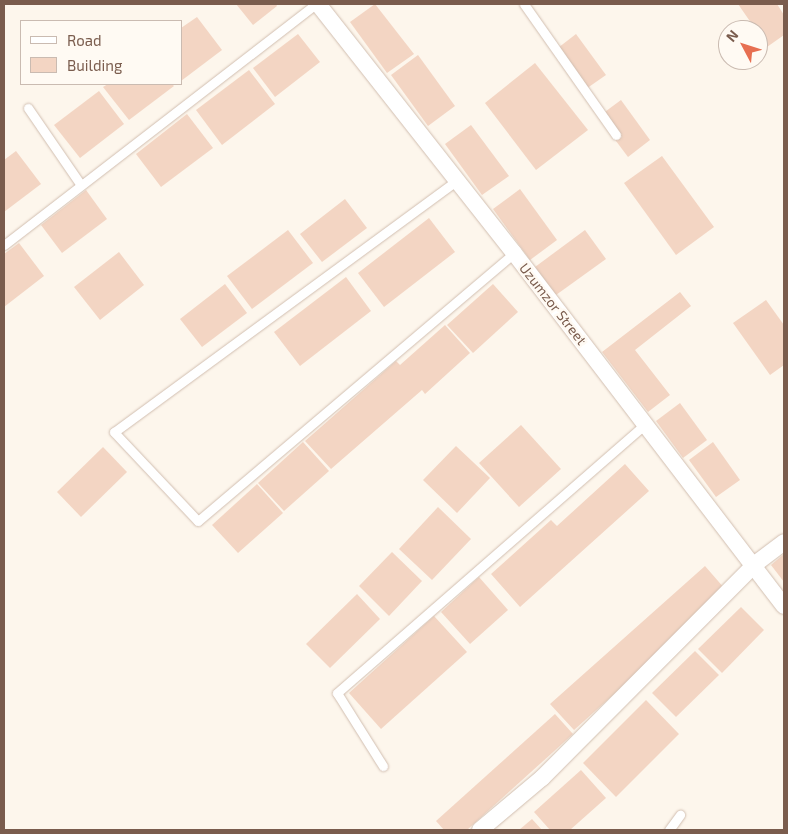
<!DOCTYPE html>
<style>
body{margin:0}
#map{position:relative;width:788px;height:834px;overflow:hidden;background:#fdf6ec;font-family:"Exo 2",sans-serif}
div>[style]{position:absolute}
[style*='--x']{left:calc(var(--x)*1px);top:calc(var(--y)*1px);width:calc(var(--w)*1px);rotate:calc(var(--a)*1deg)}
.building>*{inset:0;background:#f3d5c3}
.roads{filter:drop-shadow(0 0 1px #d1beb0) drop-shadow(0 0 1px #d1beb0)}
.lane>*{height:9px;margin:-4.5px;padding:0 4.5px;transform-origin:4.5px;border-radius:4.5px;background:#fff}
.street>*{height:16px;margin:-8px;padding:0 8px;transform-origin:8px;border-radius:8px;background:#fff}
span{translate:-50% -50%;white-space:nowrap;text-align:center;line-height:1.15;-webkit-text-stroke:4.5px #fffaf3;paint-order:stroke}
.street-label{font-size:14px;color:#7a5c4d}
.frame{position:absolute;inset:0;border:5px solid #7a5c4d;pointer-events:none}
.legend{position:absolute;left:20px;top:20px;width:162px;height:65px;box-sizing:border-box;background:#fffaf3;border:1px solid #cabbb1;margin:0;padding:6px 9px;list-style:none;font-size:15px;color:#7a5c4d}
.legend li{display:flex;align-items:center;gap:10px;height:25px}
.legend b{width:25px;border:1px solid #cabbb1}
.north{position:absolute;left:718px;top:20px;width:50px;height:50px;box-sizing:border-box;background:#fffaf3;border:1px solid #cabbb1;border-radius:50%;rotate:310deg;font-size:14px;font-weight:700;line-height:20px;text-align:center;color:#7a5c4d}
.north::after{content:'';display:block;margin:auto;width:18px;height:22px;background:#e76f51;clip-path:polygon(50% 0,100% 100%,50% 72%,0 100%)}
</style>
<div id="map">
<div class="building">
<div style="clip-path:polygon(236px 4px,276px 4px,277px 6px,253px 25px)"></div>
<div style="clip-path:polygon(375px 4px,414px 54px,387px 73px,350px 22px)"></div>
<div style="clip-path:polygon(738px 4px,777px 4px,784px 15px,784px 35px,767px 47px,758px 30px,756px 30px)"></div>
<div style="clip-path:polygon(197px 17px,222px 50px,181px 81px,181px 28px)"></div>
<div style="clip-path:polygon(298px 34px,320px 62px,275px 97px,253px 68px)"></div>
<div style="clip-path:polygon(576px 34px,606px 75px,583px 91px,554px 51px)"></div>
<div style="clip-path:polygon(418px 55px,455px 106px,428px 126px,391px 75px)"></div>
<div style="clip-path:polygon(535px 63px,588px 130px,536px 170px,485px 103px)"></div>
<div style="clip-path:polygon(249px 70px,275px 104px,222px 145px,196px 110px)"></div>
<div style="clip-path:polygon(108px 84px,172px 84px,174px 86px,129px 120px,103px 87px)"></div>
<div style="clip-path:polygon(99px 91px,124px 124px,80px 158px,54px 125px)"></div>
<div style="clip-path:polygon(621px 100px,650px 140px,628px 157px,598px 117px)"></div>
<div style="clip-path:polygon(187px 114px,213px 148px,161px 187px,136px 154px)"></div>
<div style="clip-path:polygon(471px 125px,509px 176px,482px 195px,445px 144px)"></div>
<div style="clip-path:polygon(16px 151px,41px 184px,4px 212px,4px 160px)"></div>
<div style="clip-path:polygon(662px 156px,714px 227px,676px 255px,624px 183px)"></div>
<div style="clip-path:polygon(520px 189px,557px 240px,530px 260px,493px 209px)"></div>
<div style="clip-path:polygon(86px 190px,107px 219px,62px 253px,41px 225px)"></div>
<div style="clip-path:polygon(345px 199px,367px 228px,322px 262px,300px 234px)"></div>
<div style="clip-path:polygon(429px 218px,455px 252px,384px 307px,358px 273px)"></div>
<div style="clip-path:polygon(288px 230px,313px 263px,252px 309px,227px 276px)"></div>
<div style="clip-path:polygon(585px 230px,606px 259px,556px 295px,535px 267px)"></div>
<div style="clip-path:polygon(19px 243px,44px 276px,4px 307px,4px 254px)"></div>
<div style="clip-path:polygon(119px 252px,144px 285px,100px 320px,74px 287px)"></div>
<div style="clip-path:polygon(346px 277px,371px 311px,300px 366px,274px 332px)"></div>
<div style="clip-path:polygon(225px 284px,247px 313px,202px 347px,180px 319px)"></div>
<div style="clip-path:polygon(493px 284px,518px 312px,473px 353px,447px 325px)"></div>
<div style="clip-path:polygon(680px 292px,691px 306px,635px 350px,670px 395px,648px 412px,602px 352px)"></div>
<div style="clip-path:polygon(766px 300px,784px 325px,784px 365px,770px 375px,733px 323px)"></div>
<div style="clip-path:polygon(445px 325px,470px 353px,425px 394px,422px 390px,331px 469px,305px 441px,396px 361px,400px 365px)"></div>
<div style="clip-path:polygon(680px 403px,707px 440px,683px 458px,656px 421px)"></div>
<div style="clip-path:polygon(521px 425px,561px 469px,519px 507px,479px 463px)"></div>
<div style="clip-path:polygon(303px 442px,329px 471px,284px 511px,258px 483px)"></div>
<div style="clip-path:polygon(713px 442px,740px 480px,716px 497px,689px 460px)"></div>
<div style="clip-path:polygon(456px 446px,490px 478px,457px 513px,423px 480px)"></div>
<div style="clip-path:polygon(103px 447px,127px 472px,81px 517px,57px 492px)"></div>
<div style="clip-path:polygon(625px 464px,649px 491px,520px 607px,491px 574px,551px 520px,557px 526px)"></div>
<div style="clip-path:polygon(257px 484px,283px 513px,238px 553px,212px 525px)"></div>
<div style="clip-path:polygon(438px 507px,471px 539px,432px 580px,399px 549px)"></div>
<div style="clip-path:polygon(392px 552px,422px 581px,389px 616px,359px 586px)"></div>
<div style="clip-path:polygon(784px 554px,784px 582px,771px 565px)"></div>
<div style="clip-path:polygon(705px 566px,725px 589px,659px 649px,661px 652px,574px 730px,550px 704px)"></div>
<div style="clip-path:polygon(479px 577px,508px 610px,470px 644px,441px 612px)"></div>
<div style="clip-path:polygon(357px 594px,380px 619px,330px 668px,306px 644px)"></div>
<div style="clip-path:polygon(741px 607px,764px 630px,722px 673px,698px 649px)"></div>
<div style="clip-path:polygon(434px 616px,467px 652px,381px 729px,349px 693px)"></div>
<div style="clip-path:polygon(695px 651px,719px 675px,676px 717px,652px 693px)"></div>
<div style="clip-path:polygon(646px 700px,679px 734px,616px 797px,583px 763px)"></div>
<div style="clip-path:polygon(555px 714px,573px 734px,467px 830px,444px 830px,436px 821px)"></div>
<div style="clip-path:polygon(581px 770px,606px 798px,570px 830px,550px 830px,534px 812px)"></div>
<div style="clip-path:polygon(532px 819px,542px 830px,519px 830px)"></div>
</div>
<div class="roads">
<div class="lane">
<div style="--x:524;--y:4;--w:160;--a:54.9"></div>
<div style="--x:28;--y:108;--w:93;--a:55.5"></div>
<div style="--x:456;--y:181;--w:424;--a:143.7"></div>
<div style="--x:114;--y:432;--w:122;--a:46.7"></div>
<div style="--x:198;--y:521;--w:414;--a:-40.3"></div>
<div style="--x:4;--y:245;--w:394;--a:-37.7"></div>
<div style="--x:383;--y:766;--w:86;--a:-122.2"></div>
<div style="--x:337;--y:693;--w:409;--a:-41.1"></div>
<div style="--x:669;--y:830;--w:19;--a:-54"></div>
</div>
<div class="street">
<div style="--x:318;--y:4;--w:317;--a:51.8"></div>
<div style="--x:514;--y:253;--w:444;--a:52.6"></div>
<div style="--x:480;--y:830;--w:81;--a:-40"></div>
<div style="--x:542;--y:778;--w:302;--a:-45.1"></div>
<div style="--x:755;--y:564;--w:36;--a:-37"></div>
</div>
</div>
<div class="street-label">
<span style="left:553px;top:304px;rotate:52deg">Uzumzor Street</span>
</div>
<div class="frame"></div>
<ul class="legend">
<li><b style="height:6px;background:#fff"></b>Road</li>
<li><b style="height:14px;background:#f3d5c3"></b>Building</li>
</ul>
<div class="north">N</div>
</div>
